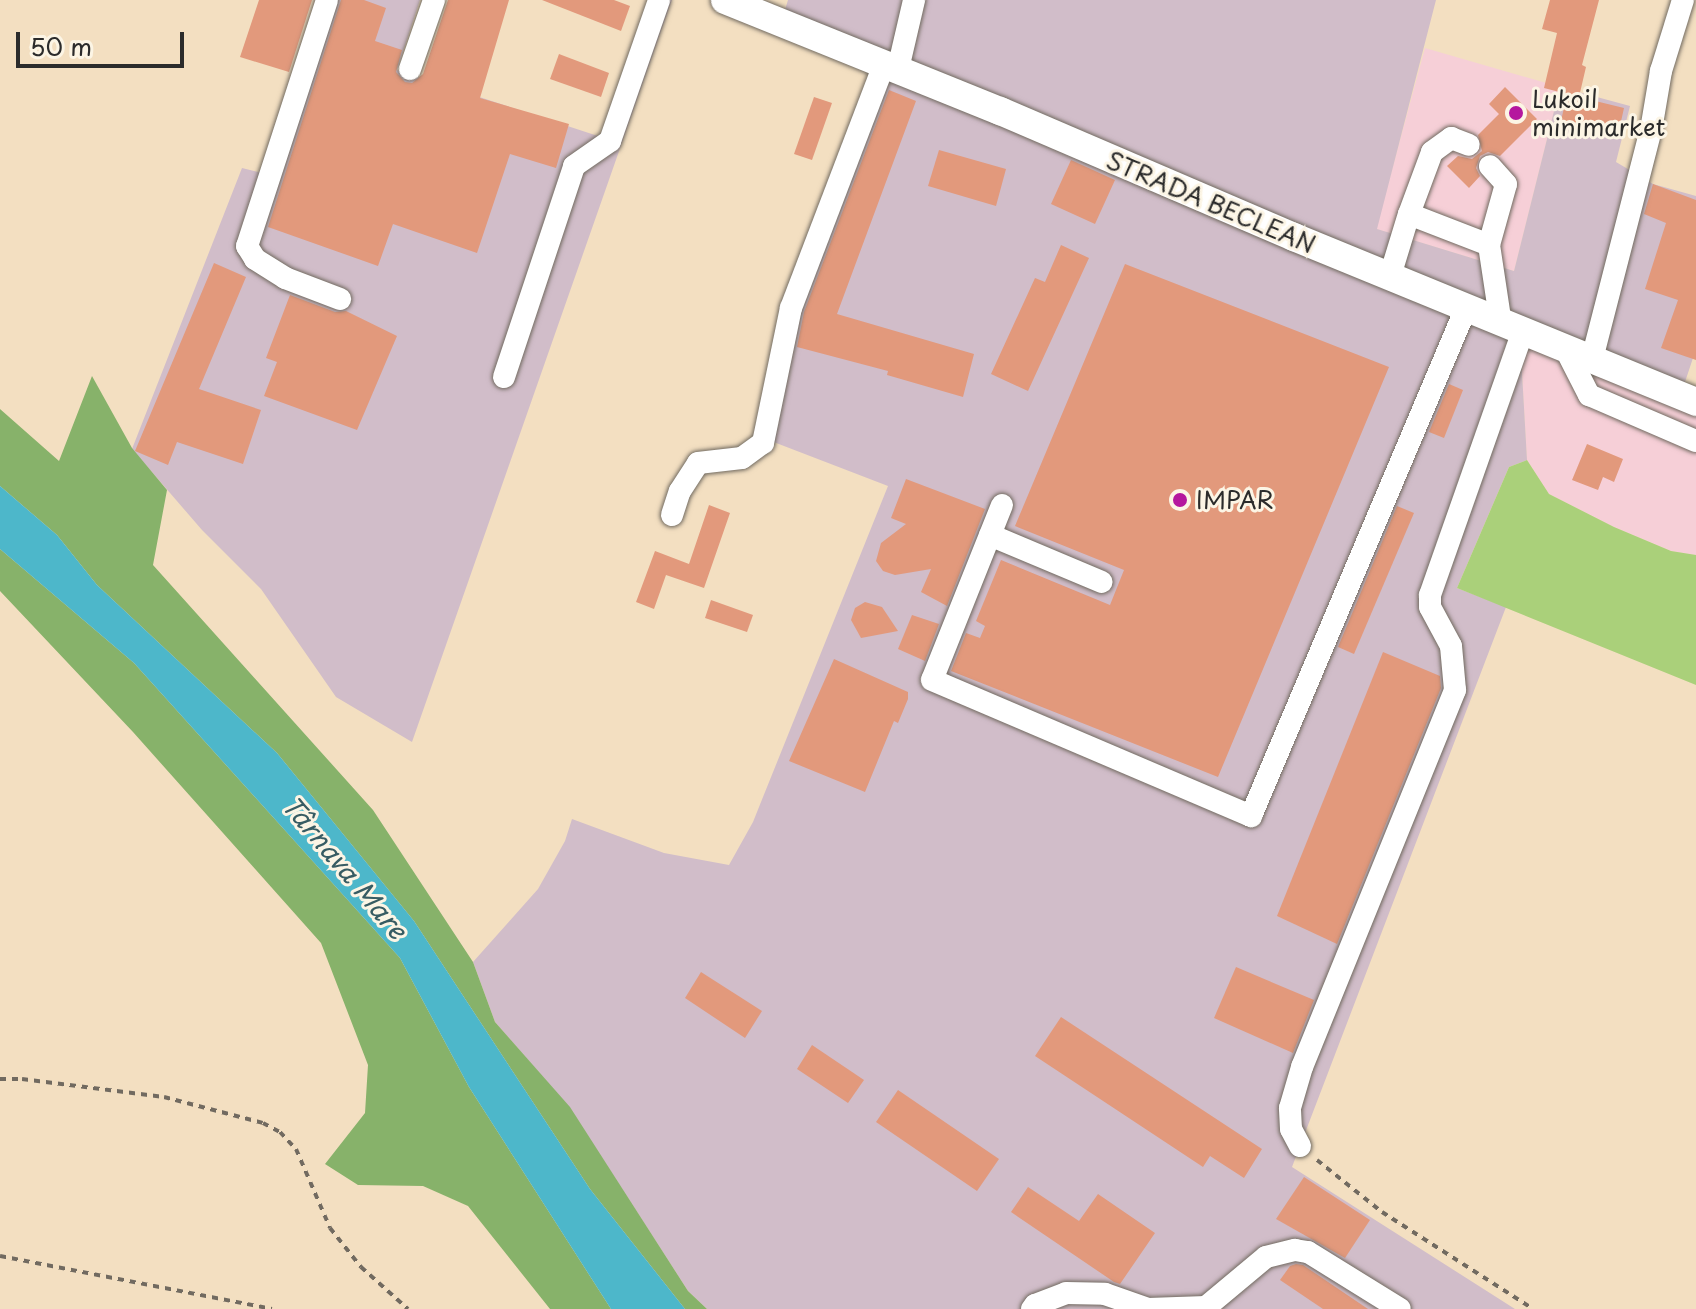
<!DOCTYPE html>
<meta charset="utf-8">
<style>
body{margin:0}
#map{position:relative;width:1696px;height:1309px;overflow:hidden;background:#f3dfc1;font-family:"Playpen Sans",sans-serif}
div>[style]{position:absolute}
[style*='--x']{left:calc(var(--x)*1px);top:calc(var(--y)*1px);width:calc(var(--w)*1px);rotate:calc(var(--a)*1deg)}
.built>*{inset:0;background:#f6cfd7}
.industrial>*{inset:0;background:#d1bdc9}
.green>*{inset:0;background:#aad07a}
.forest>*{inset:0;background:#87b26a}
.water>*{inset:0;background:#4db7ca}
.building>*{inset:0;background:#e2997c}
.path>*{height:4px;margin-top:-2px;transform-origin:0;background:repeating-linear-gradient(90deg,#716a60 0 6px,transparent 0 12px)}
.roads{filter:drop-shadow(0 0 2px #716a60) drop-shadow(0 0 2px #716a60)}
.minor>*{height:22px;margin:-11px;padding:0 11px;transform-origin:11px;border-radius:11px;background:#fff}
.major>*{height:28px;margin:-14px;padding:0 14px;transform-origin:14px;border-radius:14px;background:#fff}
.dots>*{width:22px;height:22px;translate:-50% -50%;box-sizing:border-box;border:4px solid #fcf5e5;border-radius:50%}
span{translate:-50% -50%;white-space:nowrap;text-align:center;line-height:1.15;-webkit-text-stroke:6px #fcf5e5;paint-order:stroke}
.poi-label{font-size:24px;color:#2b2b2b}
.left{translate:0 -50%;text-align:left}
.street-label{font-size:24px;color:#2b2b2b}
.water-label{font-size:26px;color:#375c63;font-style:italic}
.scale{position:absolute;left:16px;top:32px;width:168px;height:36px;box-sizing:border-box;border:4px solid #2b2b2b;border-top:0;padding-left:10px;font-size:24px;line-height:28px;white-space:nowrap;color:#2b2b2b;-webkit-text-stroke:6px #fcf5e5;paint-order:stroke}
</style>
<div id="map">
<div class="built">
<div style="clip-path:polygon(1425px 48px,1560px 87px,1514px 271px,1376px 229px)"></div>
<div style="clip-path:polygon(1535px 344px,1696px 410px,1696px 555px,1671px 551px,1614px 527px,1549px 494px,1527px 460px,1521px 355px)"></div>
</div>
<div class="industrial">
<div style="clip-path:polygon(336px 0,420px 0,397px 70px,601px 137px,648px 0,672px 0,412px 742px,336px 697px,261px 589px,202px 530px,132px 449px,242px 168px,270px 175px)"></div>
<div style="clip-path:polygon(788px 0,1436px 0,1377px 229px,1514px 271px,1560px 87px,1630px 106px,1616px 162px,1653px 184px,1696px 196px,1696px 349px,1678px 403px,1536px 344px,1521px 355px,1527px 460px,1509px 467px,1457px 588px,1506px 607px,1292px 1167px,1515px 1309px,707px 1309px,688px 1291px,570px 1108px,495px 1022px,473px 962px,538px 889px,565px 841px,572px 819px,664px 853px,729px 865px,753px 822px,888px 486px,771px 441px,796px 299px,877px 73px,778px 33px)"></div>
</div>
<div class="green">
<div style="clip-path:polygon(1527px 460px,1549px 494px,1614px 527px,1671px 551px,1696px 555px,1696px 685px,1457px 588px,1509px 467px)"></div>
</div>
<div class="forest">
<div style="clip-path:polygon(92px 376px,132px 448px,167px 490px,153px 565px,373px 810px,473px 962px,495px 1022px,570px 1107px,688px 1291px,707px 1309px,685px 1309px,590px 1189px,414px 921px,277px 753px,97px 585px,57px 535px,0 486px,0 409px,59px 461px)"></div>
<div style="clip-path:polygon(0 549px,134px 663px,400px 958px,469px 1087px,611px 1309px,550px 1309px,468px 1206px,423px 1186px,358px 1185px,325px 1164px,365px 1113px,368px 1065px,321px 943px,133px 732px,0 591px)"></div>
</div>
<div class="water">
<div style="clip-path:polygon(0 486px,57px 535px,97px 585px,277px 753px,414px 921px,590px 1189px,685px 1309px,611px 1309px,469px 1087px,400px 958px,134px 663px,0 549px)"></div>
</div>
<div class="building">
<div style="clip-path:polygon(259px 0,312px 0,289px 72px,240px 57px)"></div>
<div style="clip-path:polygon(341px 0,364px 0,386px 8px,375px 41px,402px 50px,396px 72px,405px 82px,412px 83px,423px 74px,448px 0,509px 0,480px 98px,569px 124px,556px 168px,510px 154px,477px 253px,393px 224px,378px 266px,268px 227px)"></div>
<div style="clip-path:polygon(542px 0,614px 0,630px 6px,621px 31px)"></div>
<div style="clip-path:polygon(1550px 0,1599px 0,1582px 65px,1586px 67px,1579px 97px,1624px 108px,1618px 135px,1561px 121px,1567px 94px,1571px 95px,1544px 88px,1557px 33px,1542px 29px)"></div>
<div style="clip-path:polygon(559px 54px,609px 73px,601px 97px,550px 79px)"></div>
<div style="clip-path:polygon(1505px 87px,1537px 119px,1500px 156px,1488px 152px,1480px 156px,1476px 168px,1480px 176px,1469px 188px,1447px 166px,1458px 156px,1472px 159px,1482px 151px,1478px 135px,1499px 114px,1489px 104px)"></div>
<div style="clip-path:polygon(889px 90px,916px 101px,837px 314px,974px 354px,963px 397px,887px 375px,888px 371px,797px 347px,804px 312px)"></div>
<div style="clip-path:polygon(814px 97px,832px 103px,812px 160px,794px 154px)"></div>
<div style="clip-path:polygon(939px 150px,1006px 169px,996px 206px,928px 186px)"></div>
<div style="clip-path:polygon(1071px 160px,1115px 180px,1095px 224px,1051px 204px)"></div>
<div style="clip-path:polygon(1653px 184px,1696px 200px,1696px 360px,1661px 348px,1678px 300px,1645px 289px,1666px 223px,1644px 214px)"></div>
<div style="clip-path:polygon(1061px 245px,1089px 258px,1028px 391px,991px 374px,1035px 278px,1045px 282px)"></div>
<div style="clip-path:polygon(214px 263px,246px 277px,199px 389px,261px 410px,243px 464px,177px 442px,168px 465px,135px 451px)"></div>
<div style="clip-path:polygon(1125px 264px,1389px 367px,1218px 777px,951px 671px,966px 633px,980px 638px,985px 626px,976px 621px,1001px 560px,1110px 605px,1124px 570px,1015px 526px)"></div>
<div style="clip-path:polygon(290px 295px,335px 312px,346px 311px,397px 336px,357px 430px,264px 396px,277px 362px,266px 358px)"></div>
<div style="clip-path:polygon(1449px 384px,1463px 390px,1444px 438px,1429px 432px)"></div>
<div style="clip-path:polygon(1587px 444px,1623px 459px,1614px 482px,1603px 477px,1598px 490px,1572px 480px)"></div>
<div style="clip-path:polygon(906px 479px,985px 509px,947px 606px,921px 592px,931px 569px,895px 575px,883px 571px,876px 561px,881px 543px,906px 524px,891px 518px)"></div>
<div style="clip-path:polygon(709px 505px,730px 513px,704px 588px,666px 575px,654px 609px,636px 602px,655px 551px,689px 564px)"></div>
<div style="clip-path:polygon(1397px 506px,1414px 513px,1354px 654px,1338px 647px)"></div>
<div style="clip-path:polygon(711px 600px,753px 615px,747px 632px,705px 618px)"></div>
<div style="clip-path:polygon(865px 602px,882px 607px,898px 631px,861px 638px,851px 620px,855px 608px)"></div>
<div style="clip-path:polygon(912px 615px,939px 624px,925px 661px,898px 649px)"></div>
<div style="clip-path:polygon(1383px 652px,1440px 676px,1441px 688px,1337px 944px,1277px 916px)"></div>
<div style="clip-path:polygon(834px 659px,908px 692px,908px 699px,898px 723px,894px 721px,865px 792px,789px 761px)"></div>
<div style="clip-path:polygon(1236px 967px,1314px 1000px,1293px 1053px,1214px 1018px)"></div>
<div style="clip-path:polygon(701px 972px,762px 1011px,745px 1038px,685px 998px)"></div>
<div style="clip-path:polygon(1061px 1017px,1262px 1149px,1244px 1178px,1210px 1156px,1203px 1167px,1035px 1056px)"></div>
<div style="clip-path:polygon(812px 1045px,864px 1080px,848px 1103px,797px 1069px)"></div>
<div style="clip-path:polygon(898px 1090px,999px 1159px,977px 1191px,876px 1122px)"></div>
<div style="clip-path:polygon(1304px 1177px,1370px 1220px,1345px 1258px,1276px 1219px)"></div>
<div style="clip-path:polygon(1028px 1187px,1079px 1221px,1098px 1194px,1155px 1233px,1120px 1284px,1114px 1282px,1011px 1212px)"></div>
<div style="clip-path:polygon(1296px 1264px,1303px 1265px,1368px 1309px,1323px 1309px,1280px 1280px,1290px 1266px)"></div>
</div>
<div class="path">
<div style="--x:0;--y:1079;--w:22;--a:0"></div>
<div style="--x:22;--y:1079;--w:143;--a:7.2"></div>
<div style="--x:164;--y:1097;--w:102;--a:14.7"></div>
<div style="--x:263;--y:1123;--w:19;--a:28"></div>
<div style="--x:280;--y:1132;--w:23;--a:47"></div>
<div style="--x:296;--y:1149;--w:86;--a:66.7"></div>
<div style="--x:330;--y:1228;--w:50;--a:51.5"></div>
<div style="--x:361;--y:1267;--w:63;--a:41.8"></div>
<div style="--x:1317;--y:1160;--w:83;--a:38.7"></div>
<div style="--x:1382;--y:1212;--w:179;--a:32.7"></div>
<div style="--x:0;--y:1256;--w:277;--a:11"></div>
</div>
<div class="roads">
<div class="minor">
<div style="--x:327;--y:0;--w:259;--a:108"></div>
<div style="--x:247;--y:246;--w:15;--a:58"></div>
<div style="--x:255;--y:259;--w:36;--a:32"></div>
<div style="--x:285;--y:278;--w:59;--a:20.9"></div>
<div style="--x:410;--y:69;--w:73;--a:-70.8"></div>
<div style="--x:898;--y:69;--w:71;--a:-76.9"></div>
<div style="--x:1409;--y:214;--w:66;--a:-69.6"></div>
<div style="--x:1432;--y:152;--w:24;--a:-36"></div>
<div style="--x:1451;--y:138;--w:19;--a:21"></div>
<div style="--x:1489;--y:245;--w:63;--a:-74.4"></div>
<div style="--x:1506;--y:184;--w:24;--a:-132"></div>
<div style="--x:1390;--y:276;--w:65;--a:-73"></div>
<div style="--x:1409;--y:214;--w:86;--a:21.2"></div>
<div style="--x:1489;--y:245;--w:80;--a:81.4"></div>
<div style="--x:1566;--y:350;--w:51;--a:62.9"></div>
<div style="--x:1589;--y:395;--w:116;--a:23.3"></div>
<div style="--x:1592;--y:359;--w:236;--a:-75.6"></div>
<div style="--x:1651;--y:130;--w:60;--a:-80.4"></div>
<div style="--x:1661;--y:71;--w:74;--a:-72.8"></div>
<div style="--x:504;--y:377;--w:222;--a:-71.6"></div>
<div style="--x:574;--y:166;--w:44;--a:-34.8"></div>
<div style="--x:610;--y:141;--w:149;--a:-70.8"></div>
<div style="--x:1002;--y:505;--w:188;--a:111.8"></div>
<div style="--x:932;--y:680;--w:347;--a:23.1"></div>
<div style="--x:1251;--y:816;--w:552;--a:-67.06"></div>
<div style="--x:672;--y:515;--w:25;--a:-72"></div>
<div style="--x:680;--y:491;--w:33;--a:-57"></div>
<div style="--x:698;--y:463;--w:44;--a:-6.5"></div>
<div style="--x:742;--y:458;--w:26;--a:-36"></div>
<div style="--x:763;--y:443;--w:138;--a:-78.3"></div>
<div style="--x:791;--y:308;--w:261;--a:-69.1"></div>
<div style="--x:990;--y:535;--w:121;--a:22.8"></div>
<div style="--x:1300;--y:1146;--w:19;--a:-118"></div>
<div style="--x:1291;--y:1129;--w:21;--a:-93"></div>
<div style="--x:1290;--y:1108;--w:43;--a:-73.7"></div>
<div style="--x:1302;--y:1067;--w:407;--a:-67.9"></div>
<div style="--x:1455;--y:690;--w:44;--a:-95.2"></div>
<div style="--x:1451;--y:646;--w:44;--a:-118.3"></div>
<div style="--x:1430;--y:607;--w:12;--a:-90"></div>
<div style="--x:1430;--y:595;--w:280;--a:-70.6"></div>
<div style="--x:1032;--y:1309;--w:5;--a:-53"></div>
<div style="--x:1035;--y:1305;--w:33;--a:-21"></div>
<div style="--x:1066;--y:1293;--w:39;--a:1"></div>
<div style="--x:1105;--y:1294;--w:46;--a:19.2"></div>
<div style="--x:1148;--y:1309;--w:58;--a:-2"></div>
<div style="--x:1206;--y:1307;--w:78;--a:-39.8"></div>
<div style="--x:1266;--y:1257;--w:30;--a:-14"></div>
<div style="--x:1295;--y:1250;--w:13;--a:9"></div>
<div style="--x:1308;--y:1252;--w:108;--a:31.8"></div>
</div>
<div class="major">
<div style="--x:725;--y:0;--w:297;--a:22"></div>
<div style="--x:1000;--y:111;--w:320;--a:23.2"></div>
<div style="--x:1294;--y:237;--w:435;--a:22.3"></div>
</div>
</div>
<div class="dots">
<div style="left:1516px;top:113px;background:#b5179e"></div>
<div style="left:1180px;top:500px;background:#b5179e"></div>
</div>
<div class="poi-label">
<span class="left" style="left:1532px;top:113px">Lukoil<br>minimarket</span>
<span class="left" style="left:1196px;top:500px">IMPAR</span>
</div>
<div class="street-label">
<span style="left:1211px;top:202px;rotate:23deg">STRADA BECLEAN</span>
</div>
<div class="water-label">
<span style="left:345px;top:867px;rotate:50deg">Târnava Mare</span>
</div>
<div class="scale">50 m</div>
</div>
